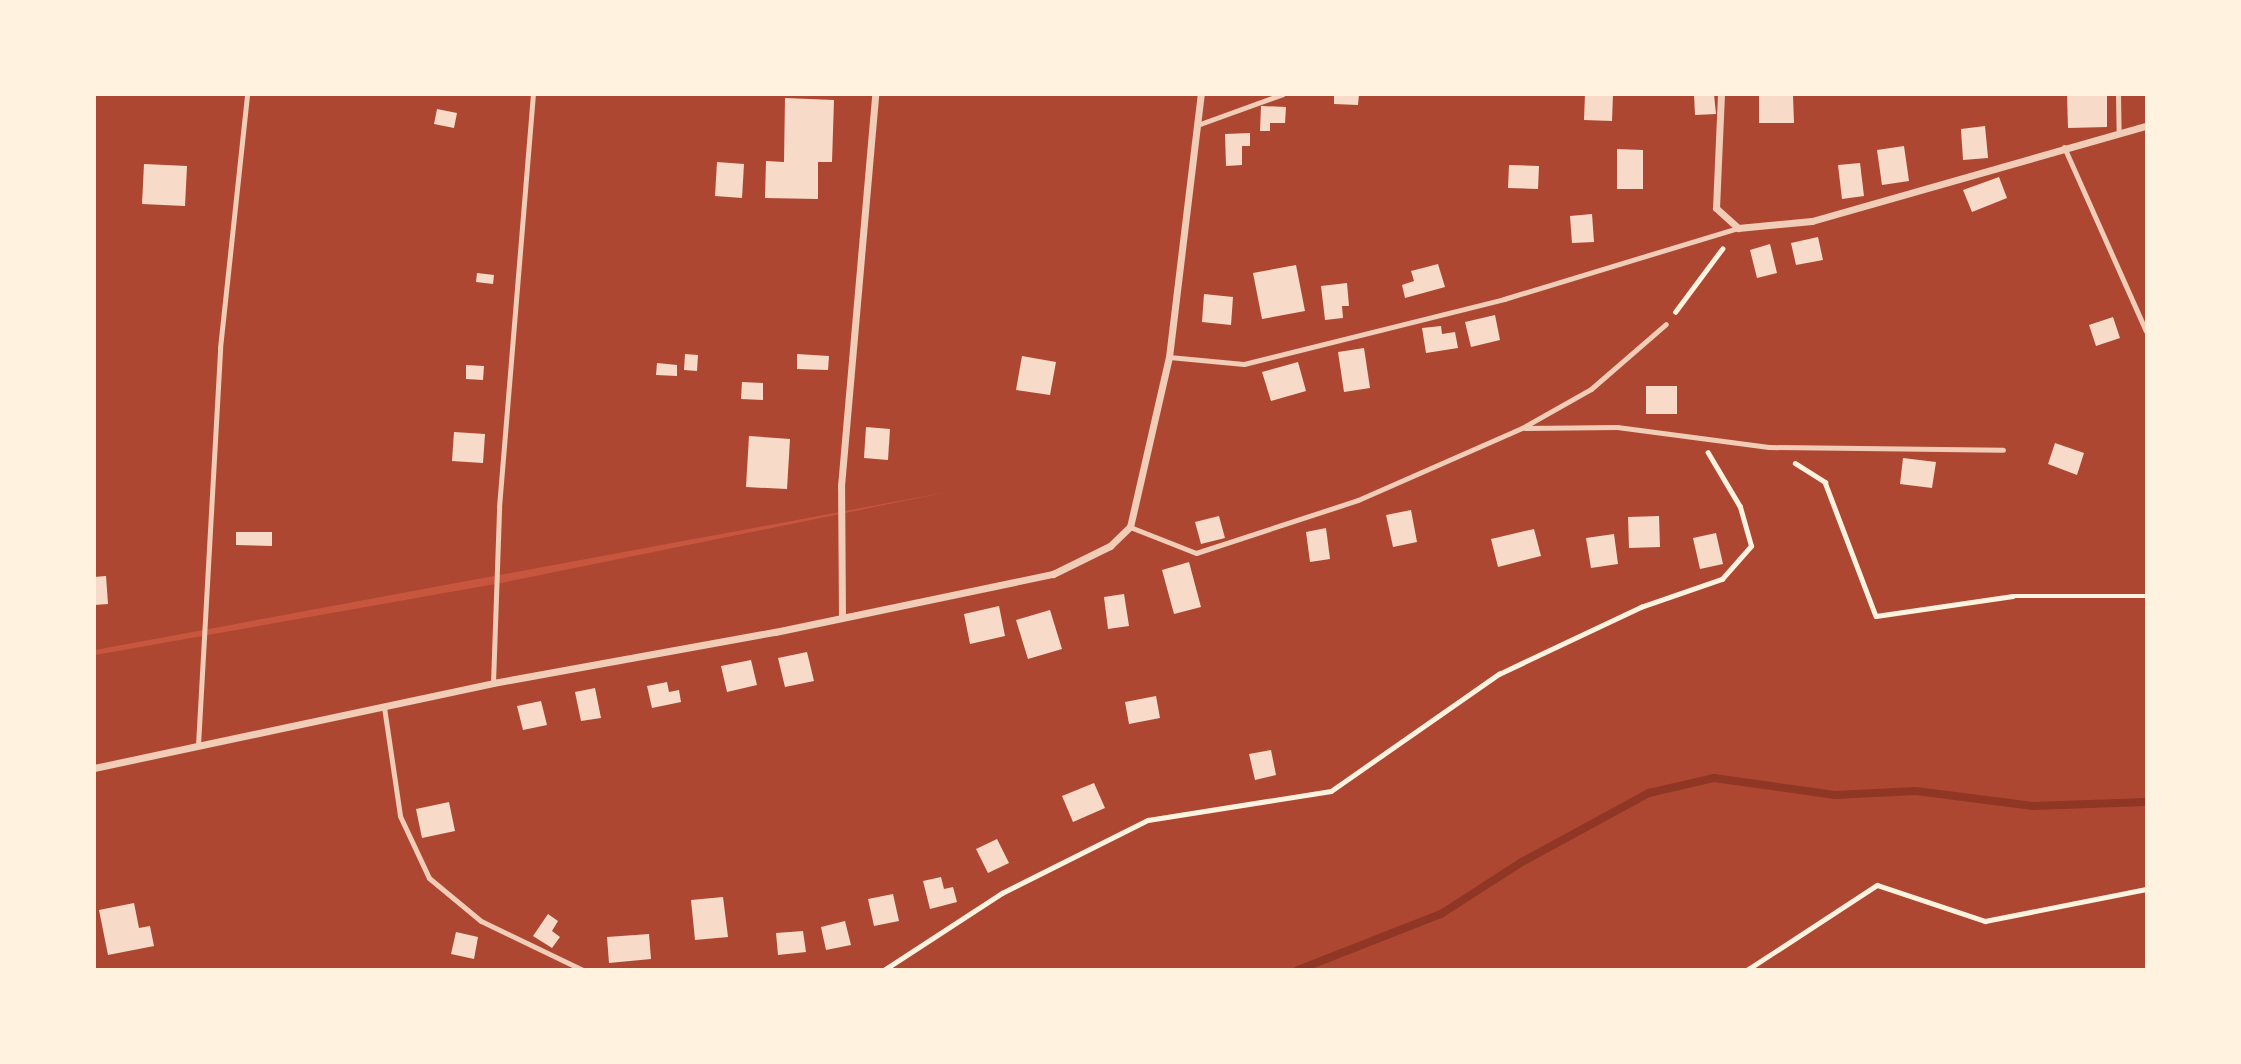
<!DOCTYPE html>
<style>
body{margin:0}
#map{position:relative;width:2241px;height:1064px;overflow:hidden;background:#c8553d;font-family:Roboto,sans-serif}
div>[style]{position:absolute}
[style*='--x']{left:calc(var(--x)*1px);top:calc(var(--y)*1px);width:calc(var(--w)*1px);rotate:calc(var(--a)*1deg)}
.green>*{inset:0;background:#ae4732}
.stream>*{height:8px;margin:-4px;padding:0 4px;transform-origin:4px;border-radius:4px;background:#8f3625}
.building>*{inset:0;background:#f7dbc8}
.path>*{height:4.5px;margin:-2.25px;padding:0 2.25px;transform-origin:2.25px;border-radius:2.25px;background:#fff3e0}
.service>*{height:5px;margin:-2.5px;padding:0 2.5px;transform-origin:2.5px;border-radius:2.5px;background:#f1ccb7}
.minor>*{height:7px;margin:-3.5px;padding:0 3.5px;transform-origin:3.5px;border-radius:3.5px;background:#f1ccb7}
span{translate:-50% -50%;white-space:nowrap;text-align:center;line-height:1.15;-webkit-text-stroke:5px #fff3e0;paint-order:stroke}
.frame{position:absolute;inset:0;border:96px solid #fff3e0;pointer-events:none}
</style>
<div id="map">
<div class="green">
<div style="clip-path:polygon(95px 95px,2146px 95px,2146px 969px,95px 969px,95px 655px,501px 583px,953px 491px,95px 650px)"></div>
</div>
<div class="stream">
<div style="--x:1298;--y:970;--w:154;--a:-21.4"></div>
<div style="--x:1441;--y:914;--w:94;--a:-32.8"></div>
<div style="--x:1520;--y:863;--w:147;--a:-28.5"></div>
<div style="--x:1649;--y:793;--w:67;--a:-13"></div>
<div style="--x:1714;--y:778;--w:122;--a:8"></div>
<div style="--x:1835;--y:795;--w:81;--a:-2.8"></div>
<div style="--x:1916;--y:791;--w:118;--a:7.3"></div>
<div style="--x:2033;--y:806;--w:113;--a:-2"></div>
</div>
<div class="building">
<div style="clip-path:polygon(1334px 94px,1359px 94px,1358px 105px,1334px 104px)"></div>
<div style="clip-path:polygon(1585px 94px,1613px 94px,1612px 121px,1584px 120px)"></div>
<div style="clip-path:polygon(1694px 94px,1714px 94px,1716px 114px,1695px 115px)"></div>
<div style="clip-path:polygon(2067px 94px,2107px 94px,2107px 127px,2068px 128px)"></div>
<div style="clip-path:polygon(1759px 96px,1793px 96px,1794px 123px,1759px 123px)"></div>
<div style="clip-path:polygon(785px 98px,834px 100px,832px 162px,818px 162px,818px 199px,765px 198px,766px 161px,784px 162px)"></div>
<div style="clip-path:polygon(1261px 106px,1286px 107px,1285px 123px,1270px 123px,1270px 131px,1260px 131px)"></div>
<div style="clip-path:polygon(437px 109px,457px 113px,454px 128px,434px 124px)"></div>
<div style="clip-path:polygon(1985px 126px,1988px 158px,1963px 160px,1961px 129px)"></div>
<div style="clip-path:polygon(1250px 133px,1250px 146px,1242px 146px,1242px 165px,1226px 166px,1225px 134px)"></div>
<div style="clip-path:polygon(1904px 146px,1909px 181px,1882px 185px,1877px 150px)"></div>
<div style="clip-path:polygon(1617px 149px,1643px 150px,1643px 189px,1617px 189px)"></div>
<div style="clip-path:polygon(717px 162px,744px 164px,742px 198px,715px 196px)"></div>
<div style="clip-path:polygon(1860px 163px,1864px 196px,1842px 199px,1838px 165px)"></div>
<div style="clip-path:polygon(144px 164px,187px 166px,185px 206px,142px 204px)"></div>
<div style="clip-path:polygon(1509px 165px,1539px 166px,1538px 189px,1508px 188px)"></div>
<div style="clip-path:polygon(1999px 177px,2007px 198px,1972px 212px,1963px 190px)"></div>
<div style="clip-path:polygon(1592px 214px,1594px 242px,1572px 243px,1570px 216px)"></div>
<div style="clip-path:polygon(1818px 237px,1823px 260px,1796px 265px,1791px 243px)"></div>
<div style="clip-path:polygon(1770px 244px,1777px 273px,1757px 278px,1750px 250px)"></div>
<div style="clip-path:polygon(1438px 264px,1445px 287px,1405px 298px,1402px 285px,1414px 281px,1411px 271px)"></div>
<div style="clip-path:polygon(1296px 265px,1305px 311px,1262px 319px,1253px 273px)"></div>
<div style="clip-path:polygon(477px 273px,494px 275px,493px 284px,476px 282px)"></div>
<div style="clip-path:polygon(1347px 283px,1349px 306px,1342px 306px,1343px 318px,1325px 320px,1321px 286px)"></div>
<div style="clip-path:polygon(1204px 294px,1233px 297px,1231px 325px,1202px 322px)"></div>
<div style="clip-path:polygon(1495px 315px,1500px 340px,1471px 347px,1465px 322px)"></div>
<div style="clip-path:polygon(2113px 317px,2120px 338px,2096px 346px,2089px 325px)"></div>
<div style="clip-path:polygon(1441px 326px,1442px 334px,1455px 332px,1458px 348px,1426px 353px,1422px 328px)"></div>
<div style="clip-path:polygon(1364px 348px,1370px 388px,1344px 392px,1338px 352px)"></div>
<div style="clip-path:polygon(685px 354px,698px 355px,697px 371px,684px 370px)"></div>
<div style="clip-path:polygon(797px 354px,829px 356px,828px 370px,797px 369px)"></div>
<div style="clip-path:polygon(1022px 356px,1056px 362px,1050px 395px,1016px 390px)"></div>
<div style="clip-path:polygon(1298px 362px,1306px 391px,1271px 401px,1262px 372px)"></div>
<div style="clip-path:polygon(657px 363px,677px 365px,677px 376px,656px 375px)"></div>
<div style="clip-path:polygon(466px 365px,484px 366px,483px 380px,466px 379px)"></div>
<div style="clip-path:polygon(742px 382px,763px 383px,763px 400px,741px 399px)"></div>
<div style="clip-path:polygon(1646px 386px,1677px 386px,1677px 414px,1646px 414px)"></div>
<div style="clip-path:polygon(866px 427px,890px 429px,888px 460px,864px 458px)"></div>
<div style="clip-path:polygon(454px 432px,485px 434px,483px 463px,452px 461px)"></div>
<div style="clip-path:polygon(749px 436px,790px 439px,787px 489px,746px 487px)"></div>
<div style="clip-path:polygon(2055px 443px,2084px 453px,2077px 475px,2048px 464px)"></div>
<div style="clip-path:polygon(1903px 458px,1936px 462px,1932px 488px,1900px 484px)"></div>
<div style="clip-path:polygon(1411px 510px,1417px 542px,1393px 547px,1386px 515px)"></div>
<div style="clip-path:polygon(1219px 516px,1225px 538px,1201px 544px,1195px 522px)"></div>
<div style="clip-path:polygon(1659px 516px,1660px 547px,1629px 548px,1628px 517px)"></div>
<div style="clip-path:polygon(1326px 528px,1330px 559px,1310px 562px,1306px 532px)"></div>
<div style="clip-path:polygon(1534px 529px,1541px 556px,1498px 567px,1491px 539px)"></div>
<div style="clip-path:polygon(236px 532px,272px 532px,272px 546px,236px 545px)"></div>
<div style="clip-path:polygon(1716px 533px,1723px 564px,1700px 569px,1693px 538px)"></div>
<div style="clip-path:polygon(1614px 534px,1618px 564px,1591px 568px,1586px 538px)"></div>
<div style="clip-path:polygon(1189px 562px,1201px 607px,1174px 614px,1162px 570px)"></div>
<div style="clip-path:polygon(106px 576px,108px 604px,94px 605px,94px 577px)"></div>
<div style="clip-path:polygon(1124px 594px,1129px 626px,1108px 629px,1104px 597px)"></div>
<div style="clip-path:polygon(999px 606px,1005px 636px,970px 644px,964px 614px)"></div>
<div style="clip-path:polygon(1050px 610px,1062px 649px,1028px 659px,1016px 620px)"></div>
<div style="clip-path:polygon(807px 652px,814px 681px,785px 687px,778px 658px)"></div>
<div style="clip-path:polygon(751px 660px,757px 685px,727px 692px,721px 666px)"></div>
<div style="clip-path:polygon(667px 682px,669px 692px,679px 690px,681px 702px,652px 708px,647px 686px)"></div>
<div style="clip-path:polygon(595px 688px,601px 718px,581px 721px,575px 692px)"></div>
<div style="clip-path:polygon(1156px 696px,1160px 718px,1129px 724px,1125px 702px)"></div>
<div style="clip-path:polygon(541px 701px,547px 725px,523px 730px,517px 706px)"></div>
<div style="clip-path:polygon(1271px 750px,1276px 775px,1255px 780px,1249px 754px)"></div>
<div style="clip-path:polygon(1094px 783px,1105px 808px,1073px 822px,1062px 796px)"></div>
<div style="clip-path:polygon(449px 802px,455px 831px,422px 838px,416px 809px)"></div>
<div style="clip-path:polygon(997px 839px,1009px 863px,988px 873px,976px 849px)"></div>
<div style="clip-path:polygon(941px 877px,944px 889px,953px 887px,957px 902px,930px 909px,923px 881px)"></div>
<div style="clip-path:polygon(893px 894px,899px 921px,874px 926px,868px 899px)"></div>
<div style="clip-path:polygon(723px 897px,728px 937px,695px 940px,691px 900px)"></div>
<div style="clip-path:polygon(134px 903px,139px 928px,150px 926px,154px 946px,108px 955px,99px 910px)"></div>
<div style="clip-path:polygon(548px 914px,558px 921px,552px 931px,560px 937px,552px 948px,533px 936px)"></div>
<div style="clip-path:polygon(845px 921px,851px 945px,826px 950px,821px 927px)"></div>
<div style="clip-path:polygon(803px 931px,806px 952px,778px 955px,776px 933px)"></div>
<div style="clip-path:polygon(456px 932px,478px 937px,474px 959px,451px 954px)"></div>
<div style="clip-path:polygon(649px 934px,651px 959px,609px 963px,607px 937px)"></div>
</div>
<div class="path">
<div style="--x:1675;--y:312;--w:79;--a:-53.3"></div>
<div style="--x:1795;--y:463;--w:36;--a:32"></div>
<div style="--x:1825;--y:482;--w:143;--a:69.2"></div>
<div style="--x:1876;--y:616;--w:138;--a:-8.3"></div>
<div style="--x:2013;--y:596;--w:133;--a:0"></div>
<div style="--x:884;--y:970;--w:141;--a:-33.1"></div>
<div style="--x:1002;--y:893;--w:163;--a:-26.6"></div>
<div style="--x:1148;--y:820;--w:185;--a:-9"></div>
<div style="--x:1331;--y:791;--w:205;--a:-34.9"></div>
<div style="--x:1499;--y:674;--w:157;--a:-25.3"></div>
<div style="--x:1641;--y:607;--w:86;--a:-19.1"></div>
<div style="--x:1722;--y:579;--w:44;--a:-48.7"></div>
<div style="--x:1751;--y:546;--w:41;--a:-105.8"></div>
<div style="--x:1740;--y:507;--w:63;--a:-120.7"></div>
<div style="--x:1747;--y:970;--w:155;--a:-33.2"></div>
<div style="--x:1877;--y:885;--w:114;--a:18.4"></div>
<div style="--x:1985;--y:921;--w:164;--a:-11.2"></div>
</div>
<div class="service">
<div style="--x:2118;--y:94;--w:39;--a:89"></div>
<div style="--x:1200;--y:124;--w:88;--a:-19.9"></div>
<div style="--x:2064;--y:147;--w:201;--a:66"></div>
<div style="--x:1169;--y:357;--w:75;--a:5.3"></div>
<div style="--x:1244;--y:364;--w:268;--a:-14"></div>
<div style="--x:1504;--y:299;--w:245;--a:-16.9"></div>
<div style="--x:1525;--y:428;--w:92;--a:-0.6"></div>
<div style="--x:1617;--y:427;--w:153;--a:7.5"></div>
<div style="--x:1769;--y:447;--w:234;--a:0.7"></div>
<div style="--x:1130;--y:527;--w:71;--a:21.5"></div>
<div style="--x:1196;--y:553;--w:170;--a:-18.1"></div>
<div style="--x:1358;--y:500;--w:179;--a:-23.7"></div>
<div style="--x:1522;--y:428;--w:79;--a:-29.5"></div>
<div style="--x:1591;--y:389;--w:99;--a:-40.9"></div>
<div style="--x:493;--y:683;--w:176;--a:-88"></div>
<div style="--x:499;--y:507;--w:414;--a:-85.3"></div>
<div style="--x:384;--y:707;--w:110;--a:81.6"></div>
<div style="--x:400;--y:816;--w:68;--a:64.9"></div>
<div style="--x:429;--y:878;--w:67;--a:39.6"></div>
<div style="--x:481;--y:921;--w:113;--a:25.7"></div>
<div style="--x:198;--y:745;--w:398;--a:-86.8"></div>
<div style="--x:220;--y:348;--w:255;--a:-83.9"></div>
</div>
<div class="minor">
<div style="--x:1721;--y:94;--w:114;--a:92.5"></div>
<div style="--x:1716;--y:208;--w:30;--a:42"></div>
<div style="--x:1738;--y:228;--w:74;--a:-5.4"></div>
<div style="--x:1812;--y:221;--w:347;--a:-15.9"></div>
<div style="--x:842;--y:617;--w:131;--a:-90.4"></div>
<div style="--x:841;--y:486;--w:393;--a:-85"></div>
<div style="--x:94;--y:768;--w:408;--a:-12"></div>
<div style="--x:493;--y:683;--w:287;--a:-10.3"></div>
<div style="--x:775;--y:632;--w:284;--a:-11.8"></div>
<div style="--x:1053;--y:574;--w:64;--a:-26.2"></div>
<div style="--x:1110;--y:546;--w:28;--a:-44"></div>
<div style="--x:1130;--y:527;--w:174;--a:-77.1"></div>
<div style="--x:1169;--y:357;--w:265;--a:-83.1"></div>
</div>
<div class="frame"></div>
</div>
